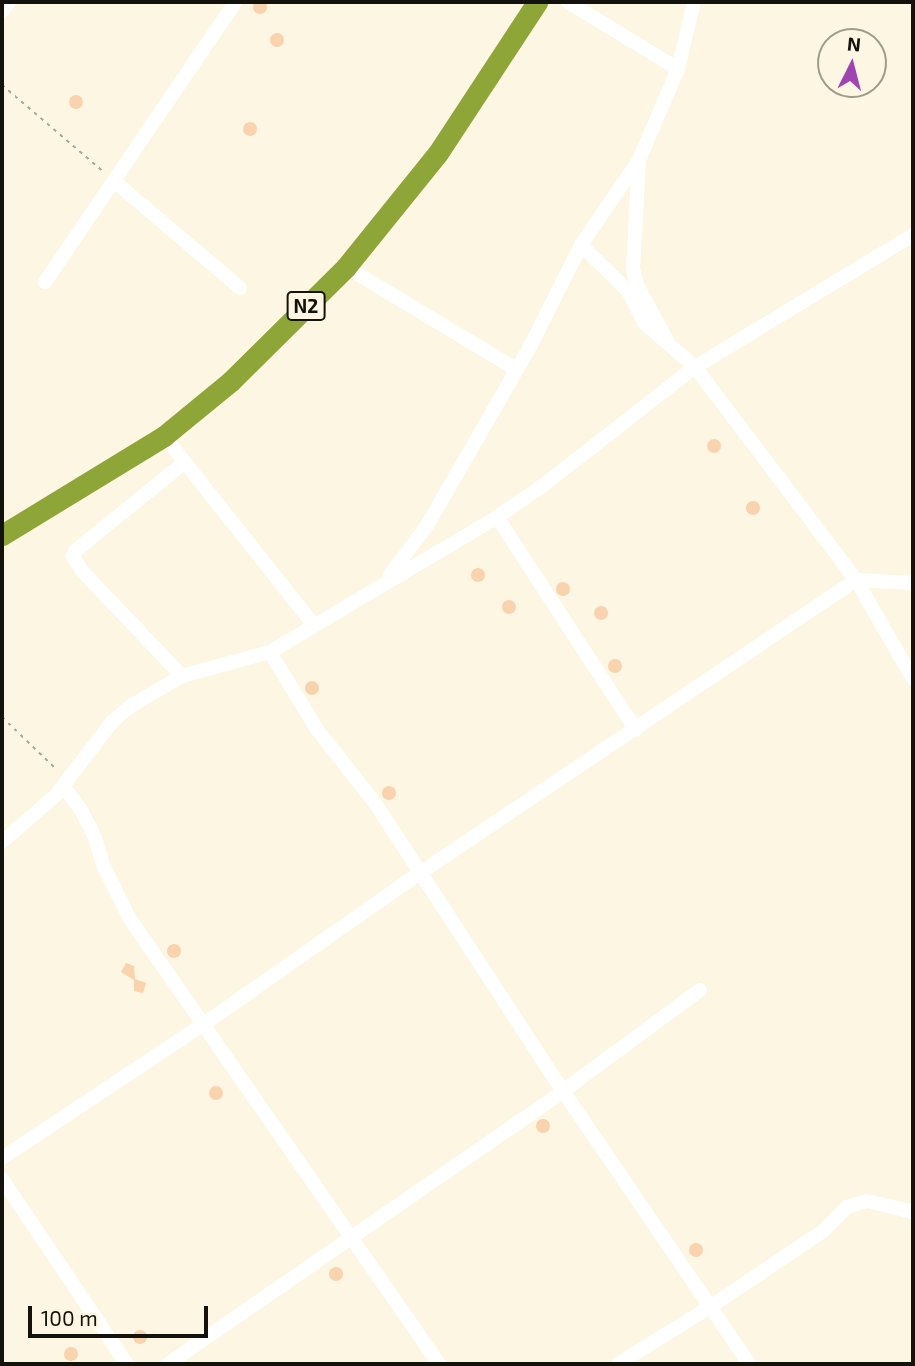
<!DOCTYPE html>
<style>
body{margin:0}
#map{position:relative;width:915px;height:1366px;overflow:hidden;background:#fcf6e2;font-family:"Exo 2",sans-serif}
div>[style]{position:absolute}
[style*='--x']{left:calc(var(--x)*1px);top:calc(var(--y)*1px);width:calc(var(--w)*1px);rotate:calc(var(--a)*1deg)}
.building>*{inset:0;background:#f8d3ae}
.round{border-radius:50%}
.path>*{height:2px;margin-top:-1px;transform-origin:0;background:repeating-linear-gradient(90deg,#aca798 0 3.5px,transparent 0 8.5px)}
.minor>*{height:14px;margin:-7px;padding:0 7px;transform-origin:7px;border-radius:7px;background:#fff}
.highway>*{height:21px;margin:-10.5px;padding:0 10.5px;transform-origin:10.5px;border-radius:10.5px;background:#8ea538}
span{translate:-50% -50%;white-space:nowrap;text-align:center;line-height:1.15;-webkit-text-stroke:5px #fcf6e2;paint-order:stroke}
.shield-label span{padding:2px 5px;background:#fcf6e2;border:2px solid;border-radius:5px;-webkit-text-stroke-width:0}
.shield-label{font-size:19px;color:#14120c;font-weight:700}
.frame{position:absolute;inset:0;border:4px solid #14120c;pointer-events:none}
.north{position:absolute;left:817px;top:28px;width:70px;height:70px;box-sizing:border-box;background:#fcf6e2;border:2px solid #9f9b8c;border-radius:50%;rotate:6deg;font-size:19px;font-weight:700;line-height:28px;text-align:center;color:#14120c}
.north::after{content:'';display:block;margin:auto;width:24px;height:32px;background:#9f45b1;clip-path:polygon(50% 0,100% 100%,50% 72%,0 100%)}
.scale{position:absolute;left:28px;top:1306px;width:180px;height:32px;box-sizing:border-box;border:4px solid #14120c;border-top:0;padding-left:9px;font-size:21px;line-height:24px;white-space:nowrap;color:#14120c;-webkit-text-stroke:5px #fcf6e2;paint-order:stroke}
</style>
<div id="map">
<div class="building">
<div class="round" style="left:253px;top:0;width:14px;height:14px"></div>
<div class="round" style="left:270px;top:33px;width:14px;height:14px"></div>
<div class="round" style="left:69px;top:95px;width:14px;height:14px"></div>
<div class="round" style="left:243px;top:122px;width:14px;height:14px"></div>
<div class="round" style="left:707px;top:439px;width:14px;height:14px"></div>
<div class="round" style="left:746px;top:501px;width:14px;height:14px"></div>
<div class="round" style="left:471px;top:568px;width:14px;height:14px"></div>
<div class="round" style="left:556px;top:582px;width:14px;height:14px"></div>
<div class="round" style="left:502px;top:600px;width:14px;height:14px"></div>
<div class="round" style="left:594px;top:606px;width:14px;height:14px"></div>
<div class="round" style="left:608px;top:659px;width:14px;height:14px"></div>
<div class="round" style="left:305px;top:681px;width:14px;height:14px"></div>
<div class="round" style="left:382px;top:786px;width:14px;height:14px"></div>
<div class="round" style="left:167px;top:944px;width:14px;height:14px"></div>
<div style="clip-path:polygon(126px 963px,134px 966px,135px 979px,146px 983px,143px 993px,134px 991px,134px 980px,121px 972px)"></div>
<div class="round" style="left:209px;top:1086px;width:14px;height:14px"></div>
<div class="round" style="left:536px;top:1119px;width:14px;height:14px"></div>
<div class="round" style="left:689px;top:1243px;width:14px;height:14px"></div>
<div class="round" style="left:329px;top:1267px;width:14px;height:14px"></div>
<div class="round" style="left:133px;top:1330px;width:14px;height:14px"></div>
<div class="round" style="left:64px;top:1347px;width:14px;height:14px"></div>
</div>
<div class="path">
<div style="--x:2;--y:85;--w:135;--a:40.5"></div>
<div style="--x:2;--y:717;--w:76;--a:43.9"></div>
</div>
<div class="minor">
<div style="--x:568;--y:2;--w:129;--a:31.3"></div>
<div style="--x:2;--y:11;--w:11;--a:-52"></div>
<div style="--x:639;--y:161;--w:107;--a:93.2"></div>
<div style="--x:633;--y:268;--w:17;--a:77"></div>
<div style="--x:637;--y:285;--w:65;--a:61.5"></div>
<div style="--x:114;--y:181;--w:165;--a:40.3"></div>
<div style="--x:581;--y:245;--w:66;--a:44.4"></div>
<div style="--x:628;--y:291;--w:36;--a:63"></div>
<div style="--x:644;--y:323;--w:67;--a:40.8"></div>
<div style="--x:695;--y:367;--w:267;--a:52.9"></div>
<div style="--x:856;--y:580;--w:114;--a:60.1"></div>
<div style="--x:346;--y:267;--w:198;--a:31"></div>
<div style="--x:45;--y:282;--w:338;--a:-55.8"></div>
<div style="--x:164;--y:436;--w:241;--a:51.6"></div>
<div style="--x:497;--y:517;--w:254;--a:56.9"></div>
<div style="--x:390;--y:575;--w:64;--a:-53.3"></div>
<div style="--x:428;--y:524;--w:207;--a:-60.1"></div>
<div style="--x:531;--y:345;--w:112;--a:-63.4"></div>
<div style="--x:581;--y:245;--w:103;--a:-55.7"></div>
<div style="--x:639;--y:160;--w:99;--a:-66.8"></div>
<div style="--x:678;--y:69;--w:69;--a:-76.6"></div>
<div style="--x:270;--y:652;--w:89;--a:58.8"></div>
<div style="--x:316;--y:728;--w:95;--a:51.8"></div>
<div style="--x:375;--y:803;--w:344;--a:56.9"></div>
<div style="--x:563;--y:1091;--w:330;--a:55.7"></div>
<div style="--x:182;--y:676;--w:145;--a:-133.6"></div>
<div style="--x:82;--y:571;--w:17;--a:-121"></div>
<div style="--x:73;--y:556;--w:5;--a:-68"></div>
<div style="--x:75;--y:551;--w:141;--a:-39"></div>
<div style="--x:63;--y:786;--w:30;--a:53"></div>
<div style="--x:81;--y:810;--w:31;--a:63"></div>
<div style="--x:95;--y:838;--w:28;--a:73"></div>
<div style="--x:103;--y:865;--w:60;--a:63.4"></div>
<div style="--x:130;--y:919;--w:542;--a:55.22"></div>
<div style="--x:2;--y:842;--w:72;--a:-41"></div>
<div style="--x:56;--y:795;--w:92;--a:-52.5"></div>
<div style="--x:112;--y:722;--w:23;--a:-41"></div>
<div style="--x:129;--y:707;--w:61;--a:-30.3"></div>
<div style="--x:182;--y:676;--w:91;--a:-15.3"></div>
<div style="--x:270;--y:652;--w:264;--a:-30.7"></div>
<div style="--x:497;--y:517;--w:58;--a:-34.5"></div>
<div style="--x:545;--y:484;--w:190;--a:-38"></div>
<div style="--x:695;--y:367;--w:255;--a:-31.2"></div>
<div style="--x:2;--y:1158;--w:242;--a:-33.6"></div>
<div style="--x:204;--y:1024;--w:264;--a:-35"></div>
<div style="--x:420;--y:873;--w:525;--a:-33.9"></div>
<div style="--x:856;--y:580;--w:57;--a:3"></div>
<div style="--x:2;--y:1179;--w:223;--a:56"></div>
<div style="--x:168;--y:1364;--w:480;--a:-34.6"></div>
<div style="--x:563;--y:1091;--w:170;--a:-36.4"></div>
<div style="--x:618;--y:1364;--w:108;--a:-31.8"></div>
<div style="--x:710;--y:1307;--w:136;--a:-33.9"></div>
<div style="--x:823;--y:1231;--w:34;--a:-45"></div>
<div style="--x:847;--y:1207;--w:21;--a:-17"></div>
<div style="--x:867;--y:1201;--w:47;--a:13.4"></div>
</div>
<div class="highway">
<div style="--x:2;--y:535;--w:190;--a:-31.4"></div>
<div style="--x:164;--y:436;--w:87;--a:-39.4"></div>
<div style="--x:231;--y:381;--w:162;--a:-44.7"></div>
<div style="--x:346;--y:267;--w:146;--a:-51.1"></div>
<div style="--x:438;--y:153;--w:181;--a:-56.7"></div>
</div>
<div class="shield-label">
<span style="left:306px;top:306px">N2</span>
</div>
<div class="frame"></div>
<div class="north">N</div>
<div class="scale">100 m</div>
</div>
